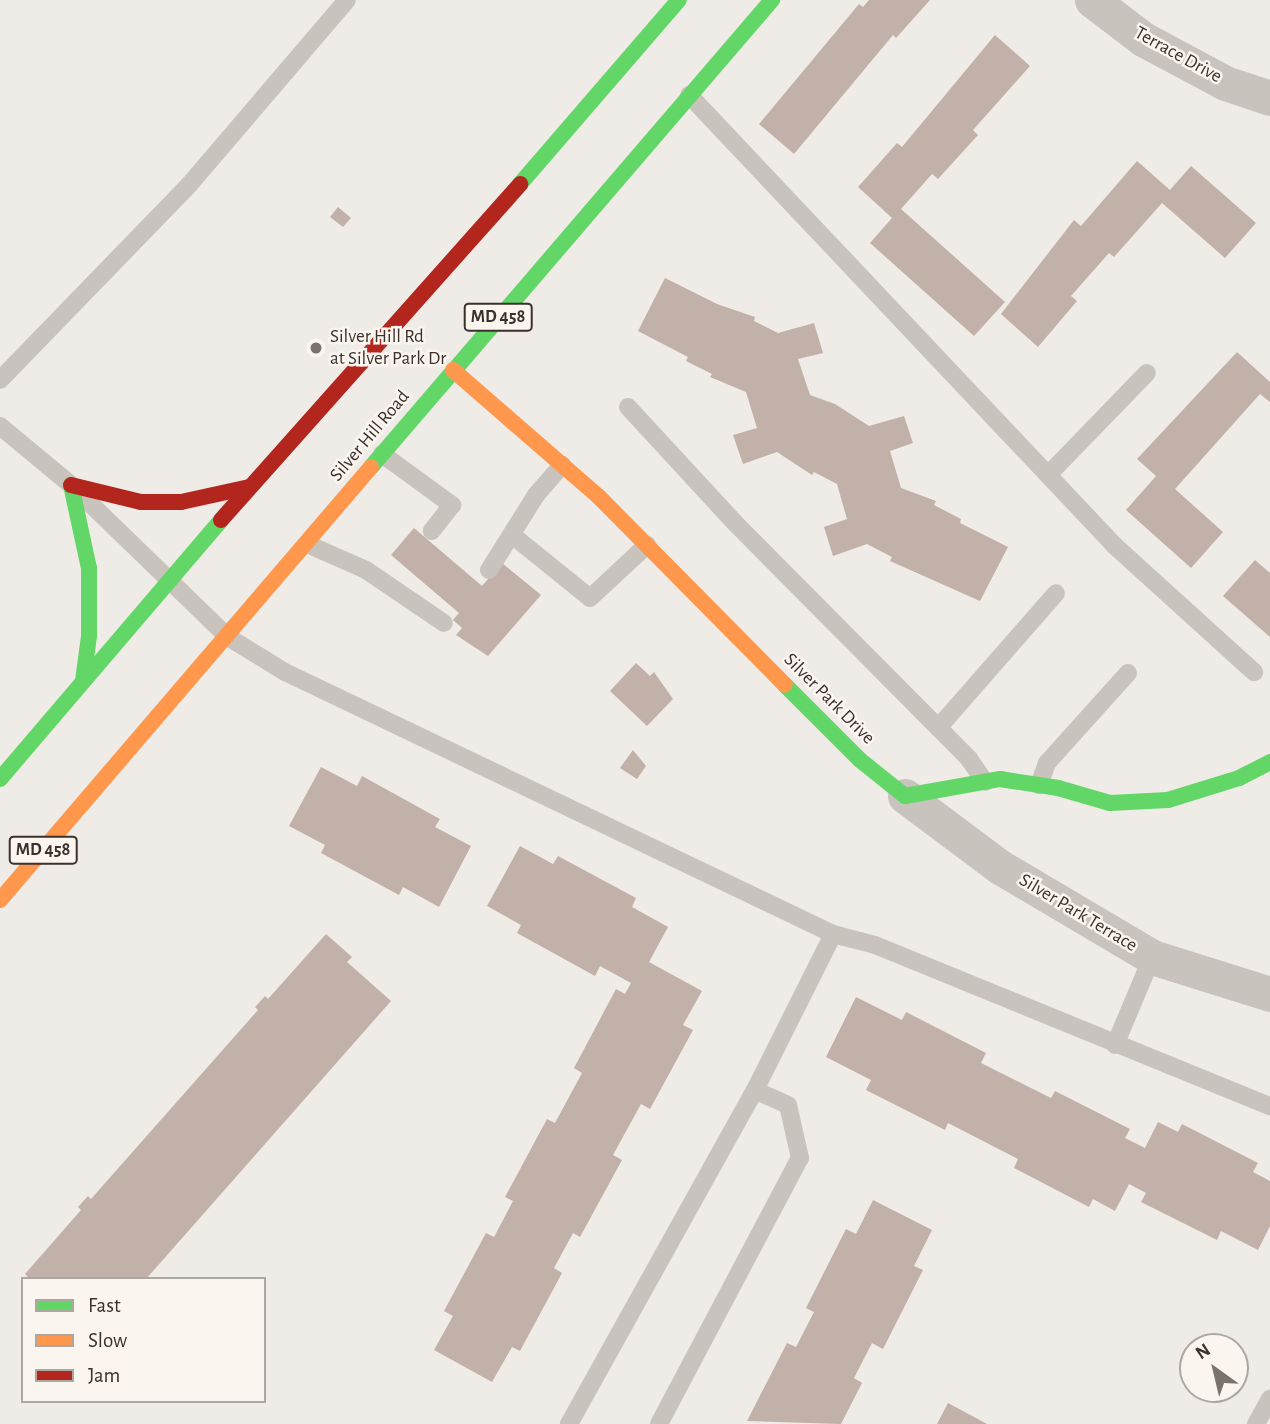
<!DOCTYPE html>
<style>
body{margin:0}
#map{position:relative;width:1270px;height:1424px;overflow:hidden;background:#efebe6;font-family:"Alegreya Sans",sans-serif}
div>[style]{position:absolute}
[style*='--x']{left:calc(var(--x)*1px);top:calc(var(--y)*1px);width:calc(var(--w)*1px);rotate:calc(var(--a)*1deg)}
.building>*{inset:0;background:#c2b1a8}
.lane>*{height:18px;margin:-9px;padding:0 9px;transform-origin:9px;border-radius:9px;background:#c9c3be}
.street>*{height:35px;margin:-17.5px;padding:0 17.5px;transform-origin:17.5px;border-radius:17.5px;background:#c9c3be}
.fast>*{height:16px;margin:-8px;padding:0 8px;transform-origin:8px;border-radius:8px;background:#63d668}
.slow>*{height:16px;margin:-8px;padding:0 8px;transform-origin:8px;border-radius:8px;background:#ff974d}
.jam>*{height:16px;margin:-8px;padding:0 8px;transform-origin:8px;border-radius:8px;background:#b3261e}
.dots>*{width:19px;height:19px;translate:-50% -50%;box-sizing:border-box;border:4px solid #faf5ef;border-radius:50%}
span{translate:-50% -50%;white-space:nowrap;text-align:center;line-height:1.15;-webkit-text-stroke:5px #faf5ef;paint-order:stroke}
.shield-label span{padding:2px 5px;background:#faf5ef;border:2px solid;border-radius:5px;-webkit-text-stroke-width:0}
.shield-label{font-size:18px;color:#3a312c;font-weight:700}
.street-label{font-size:19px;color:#3a312c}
.poi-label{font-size:19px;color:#3a312c}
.left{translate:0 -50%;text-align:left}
.legend{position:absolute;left:21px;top:1277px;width:245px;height:126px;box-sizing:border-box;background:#faf5ef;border:2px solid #ada7a1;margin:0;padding:9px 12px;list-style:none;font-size:21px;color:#3a312c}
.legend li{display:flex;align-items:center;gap:14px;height:35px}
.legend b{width:35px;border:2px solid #ada7a1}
.north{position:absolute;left:1179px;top:1333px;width:70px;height:70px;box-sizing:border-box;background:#faf5ef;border:2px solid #ada7a1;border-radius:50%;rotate:326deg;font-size:19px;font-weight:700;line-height:28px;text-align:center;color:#3a312c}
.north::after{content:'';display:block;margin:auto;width:24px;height:32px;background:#79726d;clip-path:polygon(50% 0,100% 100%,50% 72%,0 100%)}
</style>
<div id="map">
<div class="building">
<div style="clip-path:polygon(869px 0,930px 0,896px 38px,893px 35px,794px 154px,759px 124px,859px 4px,863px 7px)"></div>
<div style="clip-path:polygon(995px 35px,1030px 66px,973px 130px,978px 135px,938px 179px,932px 174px,901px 209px,1005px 302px,974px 336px,870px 243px,892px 218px,858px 187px,897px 143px,902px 147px)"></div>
<div style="clip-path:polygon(1137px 161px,1170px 190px,1191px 166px,1256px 223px,1225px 258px,1162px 203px,1114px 257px,1109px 253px,1071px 296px,1077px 301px,1038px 347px,1001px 314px,1074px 220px,1081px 226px)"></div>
<div style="clip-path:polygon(338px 207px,351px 218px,343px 227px,330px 217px)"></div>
<div style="clip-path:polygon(665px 278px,717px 304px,755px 317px,754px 321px,778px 333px,814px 323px,823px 353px,798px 359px,810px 395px,835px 404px,869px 426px,904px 416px,913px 443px,890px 451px,901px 488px,936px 501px,934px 505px,961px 519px,960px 523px,1008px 547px,980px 601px,890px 561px,892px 557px,867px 544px,833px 556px,824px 527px,847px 519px,837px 484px,814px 472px,812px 475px,777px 452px,743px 464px,733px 435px,757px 428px,746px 392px,710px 377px,712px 374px,686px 361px,688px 357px,638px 331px)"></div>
<div style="clip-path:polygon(1237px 352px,1270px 382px,1270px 402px,1260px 394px,1175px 489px,1223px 532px,1191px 568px,1126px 510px,1156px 476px,1137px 459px)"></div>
<div style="clip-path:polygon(414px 528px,482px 586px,502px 563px,541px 595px,488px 656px,456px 635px,462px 628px,453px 620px,459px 613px,391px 555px)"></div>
<div style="clip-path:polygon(1255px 560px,1270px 573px,1270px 637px,1223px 596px)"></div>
<div style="clip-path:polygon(636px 663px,650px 676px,654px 672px,673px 699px,647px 726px,610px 691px)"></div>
<div style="clip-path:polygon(633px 750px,646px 766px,637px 779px,620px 768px)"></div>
<div style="clip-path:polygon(321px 767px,357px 786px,362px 776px,440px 819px,435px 827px,471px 846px,439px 907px,403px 887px,399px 895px,321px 853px,325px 845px,289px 826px)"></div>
<div style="clip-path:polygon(520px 846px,553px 864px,558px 856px,636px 898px,632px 907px,668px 927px,649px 962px,702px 991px,683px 1025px,693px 1030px,650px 1109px,641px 1104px,613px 1155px,622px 1160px,580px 1237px,573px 1233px,554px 1268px,562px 1273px,520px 1351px,512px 1347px,492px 1382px,434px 1350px,453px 1316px,444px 1311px,486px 1233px,494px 1237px,513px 1201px,505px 1197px,547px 1119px,555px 1123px,582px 1073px,574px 1068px,616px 989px,625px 994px,631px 983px,600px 966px,595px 976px,517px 933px,521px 925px,487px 906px)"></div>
<div style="clip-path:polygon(326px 934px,352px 957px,347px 962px,391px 1001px,146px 1279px,30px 1279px,25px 1274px,81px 1210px,78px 1207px,88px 1196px,91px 1199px,258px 1010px,255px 1007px,265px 996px,268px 999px)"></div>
<div style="clip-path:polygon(856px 997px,902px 1020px,906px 1012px,986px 1053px,981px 1063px,1051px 1098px,1055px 1091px,1130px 1129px,1125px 1138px,1145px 1148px,1158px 1122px,1178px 1132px,1182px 1124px,1258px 1163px,1253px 1172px,1270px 1181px,1270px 1226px,1258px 1250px,1221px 1231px,1217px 1240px,1141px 1202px,1146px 1193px,1129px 1184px,1115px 1211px,1093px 1199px,1089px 1207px,1014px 1168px,1018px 1159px,948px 1123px,945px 1130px,866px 1090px,871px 1080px,826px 1057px)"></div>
<div style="clip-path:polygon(873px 1200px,932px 1230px,914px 1266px,923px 1270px,883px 1349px,872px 1343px,854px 1378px,862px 1383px,841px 1424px,747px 1421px,787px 1343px,796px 1347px,814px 1312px,806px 1308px,846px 1229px,856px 1234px)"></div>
<div style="clip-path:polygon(948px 1403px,987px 1424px,937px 1424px)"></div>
</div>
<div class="lane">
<div style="--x:689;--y:95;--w:620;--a:46.63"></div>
<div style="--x:1115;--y:546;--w:188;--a:42.2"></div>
<div style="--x:0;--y:380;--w:272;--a:-45.9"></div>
<div style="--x:189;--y:185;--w:243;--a:-49.5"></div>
<div style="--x:628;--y:407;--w:159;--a:47.3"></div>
<div style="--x:736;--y:524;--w:331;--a:45.2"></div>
<div style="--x:969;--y:759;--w:28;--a:55"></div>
<div style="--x:0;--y:426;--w:92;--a:39.7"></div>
<div style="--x:71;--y:485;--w:219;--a:44.1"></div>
<div style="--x:228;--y:637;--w:67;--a:31.6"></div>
<div style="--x:285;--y:672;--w:607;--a:25.55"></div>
<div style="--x:833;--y:934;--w:43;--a:14.7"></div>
<div style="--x:875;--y:945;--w:427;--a:22.2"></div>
<div style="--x:382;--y:454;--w:87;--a:36.1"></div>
<div style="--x:452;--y:505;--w:33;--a:128"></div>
<div style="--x:1048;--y:475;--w:142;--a:-45.9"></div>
<div style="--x:512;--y:535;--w:100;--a:38.9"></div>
<div style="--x:590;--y:598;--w:78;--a:-42.9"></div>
<div style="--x:307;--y:544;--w:64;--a:23.8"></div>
<div style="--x:366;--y:570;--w:94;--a:34.2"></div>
<div style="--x:489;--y:570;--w:89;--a:-57.9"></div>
<div style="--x:536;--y:495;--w:40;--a:-49"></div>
<div style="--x:938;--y:728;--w:179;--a:-48.8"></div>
<div style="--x:1039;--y:785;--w:23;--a:-70"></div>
<div style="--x:1047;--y:763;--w:121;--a:-48"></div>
<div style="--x:1115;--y:1045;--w:95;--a:-67.2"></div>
<div style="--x:569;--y:1424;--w:382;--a:-60.9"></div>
<div style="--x:755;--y:1090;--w:174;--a:-63.4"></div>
<div style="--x:659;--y:1424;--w:301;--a:-62.1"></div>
<div style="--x:800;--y:1158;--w:54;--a:-102.8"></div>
<div style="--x:788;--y:1105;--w:36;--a:-156"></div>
<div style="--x:1256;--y:1424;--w:29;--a:-61"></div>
</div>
<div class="street">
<div style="--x:1092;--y:0;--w:64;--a:37.4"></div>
<div style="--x:1143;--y:39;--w:93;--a:28.2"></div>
<div style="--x:1225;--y:83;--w:47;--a:18.4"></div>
<div style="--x:905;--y:796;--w:119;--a:36.8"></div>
<div style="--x:1000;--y:867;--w:177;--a:30.6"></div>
<div style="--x:1152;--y:957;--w:124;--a:17.4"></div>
</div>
<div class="fast">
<div style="--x:520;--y:184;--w:243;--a:-49.2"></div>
<div style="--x:371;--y:467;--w:616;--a:-49.35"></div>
<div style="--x:71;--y:485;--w:85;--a:77.8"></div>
<div style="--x:89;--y:568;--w:68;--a:90"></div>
<div style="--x:89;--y:636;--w:45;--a:97.6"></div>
<div style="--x:785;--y:685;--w:106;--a:45"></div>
<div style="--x:860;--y:760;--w:58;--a:38.7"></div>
<div style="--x:905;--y:796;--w:97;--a:-10.1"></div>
<div style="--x:1000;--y:779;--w:59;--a:8.8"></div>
<div style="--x:1058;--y:788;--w:54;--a:16.1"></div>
<div style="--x:1110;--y:803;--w:58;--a:-3"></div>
<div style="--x:1168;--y:800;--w:74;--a:-17.2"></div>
<div style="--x:1239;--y:778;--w:35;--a:-27"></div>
<div style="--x:0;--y:779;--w:340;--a:-49.5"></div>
</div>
<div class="slow">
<div style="--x:453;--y:370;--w:194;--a:41"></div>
<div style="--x:599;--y:497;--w:264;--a:45.3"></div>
<div style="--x:0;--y:900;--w:570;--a:-49.41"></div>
</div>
<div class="jam">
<div style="--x:71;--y:485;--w:72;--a:13.7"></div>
<div style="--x:141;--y:502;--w:40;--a:0"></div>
<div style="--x:181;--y:502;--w:70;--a:-12.4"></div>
<div style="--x:221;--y:520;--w:450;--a:-48.3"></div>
</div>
<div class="dots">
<div style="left:316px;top:348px;background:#79726d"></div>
</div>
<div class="shield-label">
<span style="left:498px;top:317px">MD 458</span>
<span style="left:43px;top:850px">MD 458</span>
</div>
<div class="street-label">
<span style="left:1178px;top:55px;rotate:29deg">Terrace Drive</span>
<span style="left:370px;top:436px;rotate:-50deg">Silver Hill Road</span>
<span style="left:829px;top:699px;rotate:45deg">Silver Park Drive</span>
<span style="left:1078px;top:913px;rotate:31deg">Silver Park Terrace</span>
</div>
<div class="poi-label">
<span class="left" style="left:330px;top:348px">Silver Hill Rd<br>at Silver Park Dr</span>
</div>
<ul class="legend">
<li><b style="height:9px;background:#63d668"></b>Fast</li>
<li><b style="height:9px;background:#ff974d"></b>Slow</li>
<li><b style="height:9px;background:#b3261e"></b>Jam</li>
</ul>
<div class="north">N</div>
</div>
